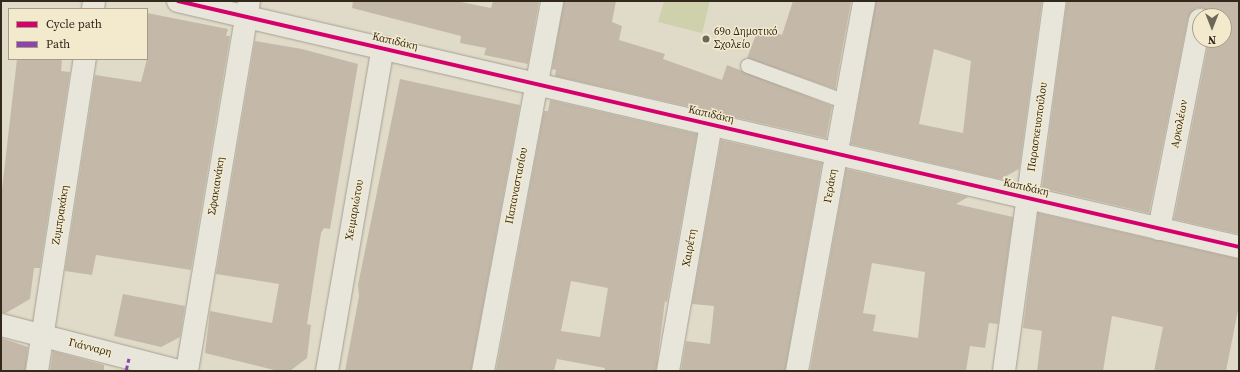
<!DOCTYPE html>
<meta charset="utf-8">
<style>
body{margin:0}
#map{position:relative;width:1240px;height:372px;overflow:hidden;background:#e0dbc8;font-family:"Source Serif 4",serif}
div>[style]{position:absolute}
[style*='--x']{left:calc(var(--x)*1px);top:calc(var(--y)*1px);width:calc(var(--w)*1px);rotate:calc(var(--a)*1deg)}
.green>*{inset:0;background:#ced1ab}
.building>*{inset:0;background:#c4b9a9}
.roads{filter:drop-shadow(0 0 1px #a59f92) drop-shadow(0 0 1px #a59f92)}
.lane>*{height:14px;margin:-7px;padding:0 7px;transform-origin:7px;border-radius:7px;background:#e8e5da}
.street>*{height:22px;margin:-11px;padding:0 11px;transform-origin:11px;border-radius:11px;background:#e8e5da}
.quiet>*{height:3px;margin-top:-1.5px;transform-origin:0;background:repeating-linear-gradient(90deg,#8e44ad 0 6px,transparent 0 9px)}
.cycleway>*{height:4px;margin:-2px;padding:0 2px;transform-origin:2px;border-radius:2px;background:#d6006c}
.dots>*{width:11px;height:11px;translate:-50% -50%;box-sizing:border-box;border:2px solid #f3eacd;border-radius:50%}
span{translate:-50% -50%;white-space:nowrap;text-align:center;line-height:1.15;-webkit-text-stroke:3px #f3eacd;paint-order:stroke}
.poi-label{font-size:11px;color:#32281c}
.left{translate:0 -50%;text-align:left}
.street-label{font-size:11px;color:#32281c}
.frame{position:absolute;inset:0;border:2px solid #32281c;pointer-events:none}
.legend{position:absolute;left:8px;top:8px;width:140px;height:52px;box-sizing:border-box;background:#f3eacd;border:1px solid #a69c86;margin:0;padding:5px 7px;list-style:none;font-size:12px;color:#32281c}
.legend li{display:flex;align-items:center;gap:8px;height:20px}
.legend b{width:20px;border:1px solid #a69c86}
.north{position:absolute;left:1192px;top:8px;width:40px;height:40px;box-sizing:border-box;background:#f3eacd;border:1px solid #a69c86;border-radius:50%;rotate:180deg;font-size:11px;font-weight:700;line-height:16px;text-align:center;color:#32281c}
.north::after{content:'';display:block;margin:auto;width:14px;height:18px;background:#6f6758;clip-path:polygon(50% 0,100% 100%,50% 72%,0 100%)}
</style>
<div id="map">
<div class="green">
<div style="clip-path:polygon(664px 1px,710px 1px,702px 33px,658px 22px)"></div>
</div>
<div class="building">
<div style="clip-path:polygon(353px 1px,456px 1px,491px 8px,493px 1px,539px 1px,528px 64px,484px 55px,486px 48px,460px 43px,461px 36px,352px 8px)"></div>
<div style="clip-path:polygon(564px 1px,616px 1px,612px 22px,622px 26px,619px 40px,665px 54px,663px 59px,722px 80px,727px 65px,832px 106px,826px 138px,555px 76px,556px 70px,552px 69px)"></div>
<div style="clip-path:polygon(793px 1px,851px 1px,835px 89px,747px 58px,759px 27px,782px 35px)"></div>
<div style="clip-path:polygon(evenodd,876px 1px,1042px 1px,1019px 169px,1001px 179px,851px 144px,876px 1px,934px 49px,971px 61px,963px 133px,919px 124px,934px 49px)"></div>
<div style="clip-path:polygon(1067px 1px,1239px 1px,1239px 234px,1174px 219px,1209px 40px,1224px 40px,1224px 16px,1212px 16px,1203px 8px,1196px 8px,1188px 18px,1149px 213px,1042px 188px)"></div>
<div style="clip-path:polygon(147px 13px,228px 29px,226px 36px,230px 36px,191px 270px,96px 255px,92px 275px,65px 271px,95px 75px,141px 82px,147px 59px)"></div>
<div style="clip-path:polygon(255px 41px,302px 49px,358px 64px,330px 229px,324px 228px,321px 233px,307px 324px,311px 325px,307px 358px,290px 371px,278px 371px,205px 353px,210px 311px,272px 323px,279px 284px,216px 274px)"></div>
<div style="clip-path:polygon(17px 59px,62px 59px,61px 71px,70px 72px,40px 268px,34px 268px,30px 299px,6px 313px,1px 313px,1px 198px)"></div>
<div style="clip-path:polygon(400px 79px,520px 105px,471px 371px,345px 371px,359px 296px,358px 285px)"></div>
<div style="clip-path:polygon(evenodd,550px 100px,697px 134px,667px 302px,665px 301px,656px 371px,604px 371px,605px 368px,557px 359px,554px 371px,496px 371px,544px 111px,548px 111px,550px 100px,571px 281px,608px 288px,600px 337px,561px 331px,571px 281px)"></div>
<div style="clip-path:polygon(721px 140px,822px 163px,785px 371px,681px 371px,686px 341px,710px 344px,714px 306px,692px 304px)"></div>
<div style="clip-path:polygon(evenodd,846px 169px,968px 197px,956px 204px,1013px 217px,998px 324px,989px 323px,985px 348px,970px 346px,966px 371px,810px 371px,846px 169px,872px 263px,925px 272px,918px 338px,873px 331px,876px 315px,863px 313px,872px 263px)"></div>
<div style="clip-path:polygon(1038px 213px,1239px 259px,1239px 305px,1226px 371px,1154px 371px,1163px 327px,1112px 316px,1103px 371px,1037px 371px,1042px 331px,1023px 328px)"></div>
<div style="clip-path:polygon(123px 294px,185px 306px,180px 337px,161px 347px,114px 336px)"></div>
<div style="clip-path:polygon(1px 338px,28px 347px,25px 371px,1px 371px)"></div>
<div style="clip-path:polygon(53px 351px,104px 365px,104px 371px,50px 371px)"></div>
</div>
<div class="roads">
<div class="lane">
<div style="--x:748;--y:66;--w:104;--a:20.2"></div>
</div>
<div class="street">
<div style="--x:178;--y:1;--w:1089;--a:13.05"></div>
<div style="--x:93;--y:9;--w:8;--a:-83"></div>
<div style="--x:1159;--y:229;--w:213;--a:-78.9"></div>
<div style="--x:1;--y:325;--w:184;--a:14.5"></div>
<div style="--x:37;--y:371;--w:316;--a:-81.3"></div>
<div style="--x:187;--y:371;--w:375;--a:-80.5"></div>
<div style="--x:327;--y:371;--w:328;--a:-80.2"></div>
<div style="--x:483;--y:371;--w:376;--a:-79.4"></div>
<div style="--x:668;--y:371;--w:250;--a:-80.1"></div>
<div style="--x:797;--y:371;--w:376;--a:-79.7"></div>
<div style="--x:1004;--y:371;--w:373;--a:-82.2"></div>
</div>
</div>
<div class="quiet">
<div style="--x:126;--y:371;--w:13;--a:-77"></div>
</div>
<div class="cycleway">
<div style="--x:178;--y:1;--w:1089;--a:13.05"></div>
</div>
<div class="dots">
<div style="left:706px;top:39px;background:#6f6758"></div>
</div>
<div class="poi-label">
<span class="left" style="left:714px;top:39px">69ο Δημοτικό<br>Σχολείο</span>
</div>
<div class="street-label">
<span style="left:395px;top:42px;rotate:13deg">Καπιδάκη</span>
<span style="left:711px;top:115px;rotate:13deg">Καπιδάκη</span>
<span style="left:1180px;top:124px;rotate:-79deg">Αρκολέων</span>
<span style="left:1038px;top:127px;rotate:-82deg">Παρασκευοπούλου</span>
<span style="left:217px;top:186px;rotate:-81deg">Σφακιανάκη</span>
<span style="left:517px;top:186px;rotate:-79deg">Παπαναστασίου</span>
<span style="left:831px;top:186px;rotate:-80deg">Γεράκη</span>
<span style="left:1026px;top:188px;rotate:13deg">Καπιδάκη</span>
<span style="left:355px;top:210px;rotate:-80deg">Χειμαριώτου</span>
<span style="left:61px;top:215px;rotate:-81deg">Ζυμπρακάκη</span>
<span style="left:690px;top:248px;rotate:-80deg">Χαιρέτη</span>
<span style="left:90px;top:348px;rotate:14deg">Γιάνναρη</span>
</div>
<div class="frame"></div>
<ul class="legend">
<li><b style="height:5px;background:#d6006c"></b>Cycle path</li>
<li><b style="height:5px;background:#8e44ad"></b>Path</li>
</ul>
<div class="north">N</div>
</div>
